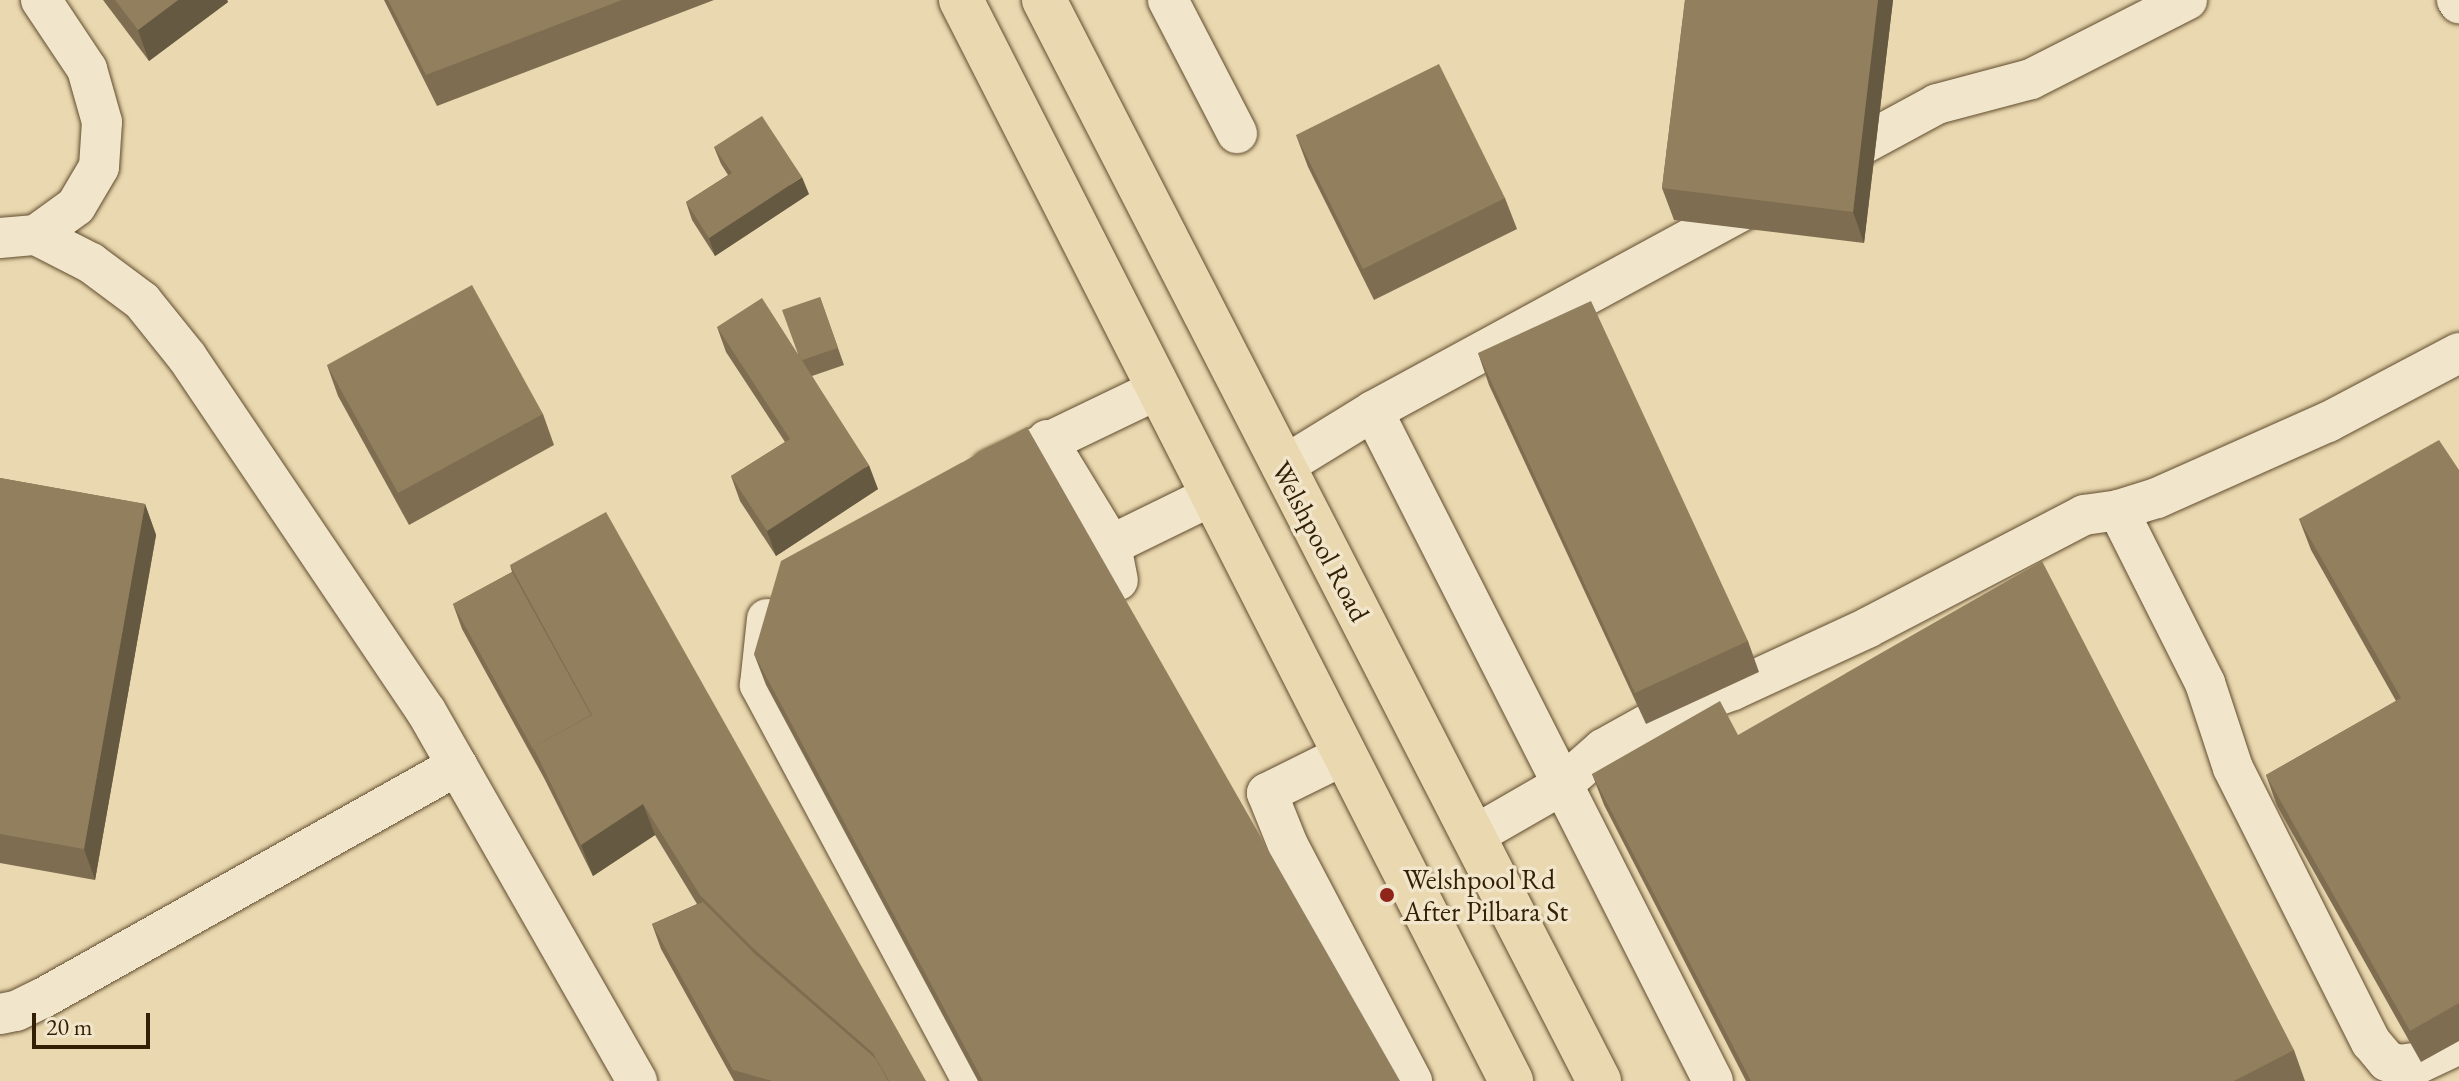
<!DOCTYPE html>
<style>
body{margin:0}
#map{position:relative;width:2459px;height:1081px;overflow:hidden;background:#ead8b0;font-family:"EB Garamond",serif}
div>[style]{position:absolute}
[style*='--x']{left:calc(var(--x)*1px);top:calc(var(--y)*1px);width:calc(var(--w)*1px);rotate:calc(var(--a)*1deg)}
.roads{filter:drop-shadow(0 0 2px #614d2e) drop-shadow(0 0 2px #614d2e)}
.minor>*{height:40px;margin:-20px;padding:0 20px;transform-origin:20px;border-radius:20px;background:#f1e6cc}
.major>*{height:44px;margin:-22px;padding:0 22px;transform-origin:22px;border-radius:22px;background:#ead8b0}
.wall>*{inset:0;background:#7e6d50}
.shaded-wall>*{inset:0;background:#665941}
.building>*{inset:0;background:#927f5d}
.dots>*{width:22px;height:22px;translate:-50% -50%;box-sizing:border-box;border:4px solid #f1e6cc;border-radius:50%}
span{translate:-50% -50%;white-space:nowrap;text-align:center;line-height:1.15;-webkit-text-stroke:7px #f1e6cc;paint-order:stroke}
.street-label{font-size:28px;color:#331f03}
.poi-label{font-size:28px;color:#331f03}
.left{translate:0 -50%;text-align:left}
.scale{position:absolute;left:32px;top:1013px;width:118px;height:36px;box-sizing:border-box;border:4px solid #331f03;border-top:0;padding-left:10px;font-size:24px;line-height:28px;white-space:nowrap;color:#331f03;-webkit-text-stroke:6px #f1e6cc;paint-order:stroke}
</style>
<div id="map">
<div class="roads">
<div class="minor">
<div style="--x:1168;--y:0;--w:150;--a:62.6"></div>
<div style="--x:2457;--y:0;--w:4;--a:56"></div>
<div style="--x:1828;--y:163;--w:124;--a:-28.4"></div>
<div style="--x:1937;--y:104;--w:97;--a:-14.9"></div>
<div style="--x:2031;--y:79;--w:175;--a:-26.9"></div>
<div style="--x:36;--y:235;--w:62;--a:27"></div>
<div style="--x:91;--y:263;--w:64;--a:36.7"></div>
<div style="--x:142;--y:301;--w:72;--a:51.2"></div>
<div style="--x:187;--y:357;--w:427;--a:56"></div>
<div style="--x:426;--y:711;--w:426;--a:60.3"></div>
<div style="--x:0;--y:238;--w:36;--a:-5"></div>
<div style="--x:36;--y:235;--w:49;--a:-35.9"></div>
<div style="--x:76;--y:206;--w:45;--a:-59.5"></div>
<div style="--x:99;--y:167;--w:45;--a:-86.2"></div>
<div style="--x:102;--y:122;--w:55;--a:-105.8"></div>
<div style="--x:87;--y:69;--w:83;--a:-123.7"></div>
<div style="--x:1373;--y:411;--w:751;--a:63.09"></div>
<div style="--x:1047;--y:440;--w:123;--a:58.6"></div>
<div style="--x:1111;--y:545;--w:36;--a:79"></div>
<div style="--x:1282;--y:467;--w:107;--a:-31.6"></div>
<div style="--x:1373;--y:411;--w:446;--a:-28.5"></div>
<div style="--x:990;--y:470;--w:187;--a:-25.7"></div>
<div style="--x:2118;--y:510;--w:194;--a:63.3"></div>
<div style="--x:2205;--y:683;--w:89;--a:71.8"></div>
<div style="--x:2233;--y:768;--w:307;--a:63.3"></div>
<div style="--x:2371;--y:1042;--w:25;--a:50"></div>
<div style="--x:2387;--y:1061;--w:13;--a:18"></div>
<div style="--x:2399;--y:1065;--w:22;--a:-8"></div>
<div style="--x:2421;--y:1062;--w:38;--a:-25"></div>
<div style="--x:1111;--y:545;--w:111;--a:-26.1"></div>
<div style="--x:767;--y:619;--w:66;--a:96.1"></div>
<div style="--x:760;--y:685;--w:449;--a:61.8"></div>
<div style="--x:1344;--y:755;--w:86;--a:153.7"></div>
<div style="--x:1267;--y:793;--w:56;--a:68"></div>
<div style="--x:1288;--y:845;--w:267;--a:62.3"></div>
<div style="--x:1475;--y:835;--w:100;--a:-29.9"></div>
<div style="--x:1562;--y:785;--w:55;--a:-41.3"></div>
<div style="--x:1603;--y:749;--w:70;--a:-29.1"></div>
<div style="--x:1664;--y:715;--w:73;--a:-19.9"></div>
<div style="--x:1733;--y:690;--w:148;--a:-24.8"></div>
<div style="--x:1867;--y:628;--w:245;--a:-27.5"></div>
<div style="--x:2084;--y:515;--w:34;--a:-8"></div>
<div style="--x:2118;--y:510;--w:41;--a:-17.1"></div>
<div style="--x:2157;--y:498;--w:187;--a:-24"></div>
<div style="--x:2328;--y:422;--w:148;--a:-27.8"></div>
<div style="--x:0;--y:1014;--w:16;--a:-11"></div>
<div style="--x:16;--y:1011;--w:30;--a:-26"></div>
<div style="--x:43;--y:998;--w:475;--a:-29.3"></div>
</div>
<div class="major">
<div style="--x:961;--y:0;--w:1213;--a:63.03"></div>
<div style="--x:1044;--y:0;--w:1215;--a:62.82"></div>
</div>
</div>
<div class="wall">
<div style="clip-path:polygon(103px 0,227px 0,228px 2px,149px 61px)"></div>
<div style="clip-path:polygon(384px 0,714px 0,437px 106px)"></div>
<div style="clip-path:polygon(1685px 0,1893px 0,1864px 243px,1674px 220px,1662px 188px)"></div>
<div style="clip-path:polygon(1296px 135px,1505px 198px,1517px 229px,1374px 300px,1308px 167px)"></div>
<div style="clip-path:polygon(714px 147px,809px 194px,715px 256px,692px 220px,686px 202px,728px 175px,721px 164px)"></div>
<div style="clip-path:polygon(820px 297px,844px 365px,812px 376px,878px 489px,776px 556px,740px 501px,731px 476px,785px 442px,726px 352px,717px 327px,798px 354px)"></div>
<div style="clip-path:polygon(1478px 353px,1748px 641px,1759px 672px,1646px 724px,1489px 385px)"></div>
<div style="clip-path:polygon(327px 365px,543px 414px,554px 445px,409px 525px,338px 396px)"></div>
<div style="clip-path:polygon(2459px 470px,2459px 1041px,2421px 1062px,2277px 806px,2266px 775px,2396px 701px,2311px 550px,2299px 519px)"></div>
<div style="clip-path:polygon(0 478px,145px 504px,156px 535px,95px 880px,0 863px)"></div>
<div style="clip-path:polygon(510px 565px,926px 1081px,734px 1081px,661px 949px,652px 924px,697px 904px,655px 835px,593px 876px,544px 778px,462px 629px,453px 604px,512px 572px)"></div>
<div style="clip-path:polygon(754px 654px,1400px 1081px,978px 1081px,766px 685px)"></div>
<div style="clip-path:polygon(1738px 735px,2294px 1050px,2305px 1081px,1746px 1081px,1604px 805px,1592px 774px)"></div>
</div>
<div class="shaded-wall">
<div style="clip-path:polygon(178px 0,227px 0,228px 2px,149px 61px,138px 30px)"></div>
<div style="clip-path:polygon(1878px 0,1893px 0,1864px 243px,1853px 212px)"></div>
<div style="clip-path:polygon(802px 177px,809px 194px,715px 256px,709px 238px)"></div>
<div style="clip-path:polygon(869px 465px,878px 489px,776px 556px,767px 531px)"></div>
<div style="clip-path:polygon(145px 504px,156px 535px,95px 880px,84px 849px)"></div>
<div style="clip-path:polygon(643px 804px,655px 835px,593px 876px,581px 845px)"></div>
</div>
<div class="building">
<div style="clip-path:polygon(115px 0,178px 0,138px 30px)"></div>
<div style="clip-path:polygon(388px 0,622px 0,426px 75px)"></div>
<div style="clip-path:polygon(1685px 0,1878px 0,1853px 212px,1662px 188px)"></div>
<div style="clip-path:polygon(1439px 64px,1505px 198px,1363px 269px,1296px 135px)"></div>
<div style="clip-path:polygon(762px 116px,802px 177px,709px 238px,686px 202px,732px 173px,714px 147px)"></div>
<div style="clip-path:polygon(472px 285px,543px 414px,398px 493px,327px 365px)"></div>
<div style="clip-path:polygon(820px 297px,838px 348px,802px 360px,798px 354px,782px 310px)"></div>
<div style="clip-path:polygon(762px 298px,869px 465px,767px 531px,731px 476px,790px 439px,717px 327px)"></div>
<div style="clip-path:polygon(1591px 301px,1748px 641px,1635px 693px,1478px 353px)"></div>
<div style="clip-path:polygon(1027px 427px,1400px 1081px,983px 1081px,754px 654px,781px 561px)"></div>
<div style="clip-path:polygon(2439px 440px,2459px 470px,2459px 1003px,2410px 1031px,2266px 775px,2401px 698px,2299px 519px)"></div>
<div style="clip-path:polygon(0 478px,145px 504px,84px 849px,0 834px)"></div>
<div style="clip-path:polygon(606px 512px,926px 1081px,889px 1081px,873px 1053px,754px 949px,700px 895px,643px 804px,581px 845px,533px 747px,592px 715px,510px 565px)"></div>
<div style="clip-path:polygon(2042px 561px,2294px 1050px,2234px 1081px,1751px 1081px,1592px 774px,1720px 701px,1738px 735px)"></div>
<div style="clip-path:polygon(512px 572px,591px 715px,533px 747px,535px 753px,453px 604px)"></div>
<div style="clip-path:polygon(703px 902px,756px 955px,876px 1059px,888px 1081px,772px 1081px,733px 1070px,652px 924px)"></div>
</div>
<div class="dots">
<div style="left:1387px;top:895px;background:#8f2418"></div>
</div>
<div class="street-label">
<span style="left:1321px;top:541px;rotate:62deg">Welshpool Road</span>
</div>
<div class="poi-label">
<span class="left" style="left:1403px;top:895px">Welshpool Rd<br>After Pilbara St</span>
</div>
<div class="scale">20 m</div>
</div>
